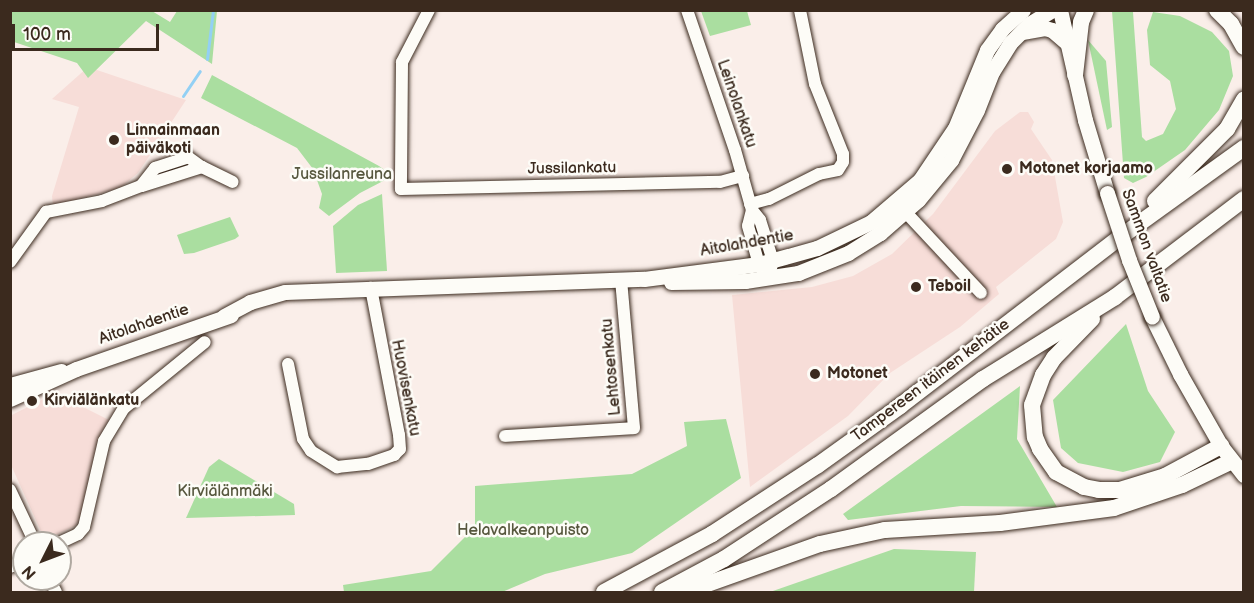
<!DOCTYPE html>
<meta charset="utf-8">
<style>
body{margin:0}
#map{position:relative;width:1254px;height:603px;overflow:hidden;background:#faeee9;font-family:"Balsamiq Sans",sans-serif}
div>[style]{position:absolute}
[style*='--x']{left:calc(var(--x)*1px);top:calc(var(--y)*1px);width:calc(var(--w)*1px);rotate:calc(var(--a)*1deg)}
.built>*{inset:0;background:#f7ddd8}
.green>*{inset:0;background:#aadea0}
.stream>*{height:3px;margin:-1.5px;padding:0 1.5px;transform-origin:1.5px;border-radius:1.5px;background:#93d0f4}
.roads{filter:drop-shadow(0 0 2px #3b2a1e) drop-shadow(0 0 2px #3b2a1e)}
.minor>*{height:12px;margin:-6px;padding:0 6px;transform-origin:6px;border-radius:6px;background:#fdfcf7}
.major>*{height:15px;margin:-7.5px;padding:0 7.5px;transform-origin:7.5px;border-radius:7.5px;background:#fdfcf7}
.highway>*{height:16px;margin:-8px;padding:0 8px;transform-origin:8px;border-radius:8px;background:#fdfcf7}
.bridges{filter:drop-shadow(0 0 2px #3b2a1e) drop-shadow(0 0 2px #3b2a1e)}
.major-bridge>*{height:15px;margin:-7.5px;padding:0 7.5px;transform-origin:7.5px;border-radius:7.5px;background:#fdfcf7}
.dots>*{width:16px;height:16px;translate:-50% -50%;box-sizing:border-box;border:3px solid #fdfcf7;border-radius:50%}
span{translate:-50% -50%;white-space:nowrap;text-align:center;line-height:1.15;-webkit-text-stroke:5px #fdfcf7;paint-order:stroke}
.street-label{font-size:16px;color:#3b2a1e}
.poi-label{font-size:16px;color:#3b2a1e;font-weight:700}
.left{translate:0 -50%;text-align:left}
.park-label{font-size:16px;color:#57573e}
.frame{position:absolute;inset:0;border:12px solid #3b2a1e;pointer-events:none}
.north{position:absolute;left:12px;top:531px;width:60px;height:60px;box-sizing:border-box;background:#fdfcf7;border:2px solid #afa8a0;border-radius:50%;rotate:228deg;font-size:16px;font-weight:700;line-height:24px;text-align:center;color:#3b2a1e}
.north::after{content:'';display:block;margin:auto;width:21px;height:27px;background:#3b2a1e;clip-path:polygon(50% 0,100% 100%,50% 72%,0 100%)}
.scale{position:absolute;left:12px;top:24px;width:147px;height:27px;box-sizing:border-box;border:3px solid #3b2a1e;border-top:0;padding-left:8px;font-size:18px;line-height:21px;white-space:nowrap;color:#3b2a1e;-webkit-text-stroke:4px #fdfcf7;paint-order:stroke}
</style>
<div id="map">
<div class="built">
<div style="clip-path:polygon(88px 67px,186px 100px,138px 173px,120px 188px,53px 206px,52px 196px,79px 107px,52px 99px)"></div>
<div style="clip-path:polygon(1020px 112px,1028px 112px,1034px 122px,1031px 129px,1052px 160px,1063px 222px,1056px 239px,996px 287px,999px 294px,960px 327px,890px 373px,848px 416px,750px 487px,732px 295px,812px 287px,853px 276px,892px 254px,933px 214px,995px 131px)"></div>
<div style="clip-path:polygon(55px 393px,109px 420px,102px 432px,81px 518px,75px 526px,49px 538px,43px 536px,11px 465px,10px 416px)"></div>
</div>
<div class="green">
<div style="clip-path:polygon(11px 10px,152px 11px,170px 22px,177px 11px,217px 11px,212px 64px,146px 21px,88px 78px,77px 63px,11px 41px)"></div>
<div style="clip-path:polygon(701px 11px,747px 11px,751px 25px,710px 36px)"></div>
<div style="clip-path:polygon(1112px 11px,1133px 12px,1142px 137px,1146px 141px,1163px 134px,1176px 109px,1170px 81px,1150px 65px,1147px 30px,1153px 12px,1180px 16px,1212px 32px,1229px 51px,1233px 76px,1219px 110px,1185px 150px,1146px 177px,1133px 183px,1124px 178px)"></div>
<div style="clip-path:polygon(1088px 40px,1106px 61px,1112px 127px,1107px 130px)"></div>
<div style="clip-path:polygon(212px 75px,379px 166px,386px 171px,387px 179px,360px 193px,329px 216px,319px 208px,322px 194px,313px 169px,297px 148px,201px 98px)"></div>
<div style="clip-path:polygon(382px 194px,387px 271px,336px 273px,333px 226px,358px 205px)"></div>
<div style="clip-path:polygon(230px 217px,239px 236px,235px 239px,194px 253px,184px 254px,177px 235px)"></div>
<div style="clip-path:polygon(1126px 324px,1148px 391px,1175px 432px,1160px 462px,1123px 472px,1078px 463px,1061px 448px,1053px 400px)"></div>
<div style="clip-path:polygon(1020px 386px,1017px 439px,1057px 507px,961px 506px,848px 520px,843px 514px)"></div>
<div style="clip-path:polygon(726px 419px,741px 478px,632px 553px,545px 574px,502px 592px,344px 592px,343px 585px,431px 571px,475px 527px,475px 486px,632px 474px,687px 446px,684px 422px)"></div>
<div style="clip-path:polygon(219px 459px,294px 504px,295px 515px,186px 518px,209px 467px)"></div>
<div style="clip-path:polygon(894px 549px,976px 552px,974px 592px,770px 592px)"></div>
</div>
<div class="stream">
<div style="--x:207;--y:59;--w:49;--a:-83"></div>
<div style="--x:183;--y:96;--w:30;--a:-56"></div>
</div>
<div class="roads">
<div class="minor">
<div style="--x:429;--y:10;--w:59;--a:117.4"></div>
<div style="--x:402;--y:62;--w:127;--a:90.5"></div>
<div style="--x:401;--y:189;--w:319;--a:-1.3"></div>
<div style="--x:720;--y:182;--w:24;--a:-15"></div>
<div style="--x:687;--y:10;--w:148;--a:71.1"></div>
<div style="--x:735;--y:150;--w:62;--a:74.2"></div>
<div style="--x:752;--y:210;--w:16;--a:104"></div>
<div style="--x:748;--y:226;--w:40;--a:74"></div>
<div style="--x:759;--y:264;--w:7;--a:56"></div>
<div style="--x:142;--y:186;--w:63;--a:-17.6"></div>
<div style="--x:750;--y:204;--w:20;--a:-15"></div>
<div style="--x:769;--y:199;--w:56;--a:-26.6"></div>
<div style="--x:819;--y:174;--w:19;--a:-12"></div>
<div style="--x:838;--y:170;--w:9;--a:-58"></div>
<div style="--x:843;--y:162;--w:8;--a:-90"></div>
<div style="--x:843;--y:154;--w:75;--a:-111.8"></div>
<div style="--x:815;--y:84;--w:76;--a:-101.5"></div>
<div style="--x:899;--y:205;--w:120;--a:47"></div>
<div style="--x:752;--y:210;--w:13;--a:51"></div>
<div style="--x:760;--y:220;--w:43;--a:72.4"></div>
<div style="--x:773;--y:261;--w:7;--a:106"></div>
<div style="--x:10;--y:262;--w:62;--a:-54.2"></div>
<div style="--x:46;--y:212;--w:57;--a:-11.1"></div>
<div style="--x:102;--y:201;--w:42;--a:-21"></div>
<div style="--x:141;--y:186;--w:23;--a:-52"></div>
<div style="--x:155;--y:168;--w:35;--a:-18"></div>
<div style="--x:188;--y:157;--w:17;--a:36"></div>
<div style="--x:202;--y:167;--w:34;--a:26"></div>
<div style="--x:288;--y:364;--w:76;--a:78.7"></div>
<div style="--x:303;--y:439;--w:14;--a:56"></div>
<div style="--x:311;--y:451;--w:31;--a:32"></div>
<div style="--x:337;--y:467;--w:31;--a:-6"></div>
<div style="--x:368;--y:464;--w:28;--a:-19"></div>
<div style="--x:394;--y:455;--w:8;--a:-45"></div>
<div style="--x:400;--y:449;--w:14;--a:-94"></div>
<div style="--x:399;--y:435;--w:150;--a:-100.8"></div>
<div style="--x:505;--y:436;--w:129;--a:-3.5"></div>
<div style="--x:634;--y:428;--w:149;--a:-95"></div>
<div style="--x:10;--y:490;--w:59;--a:64.7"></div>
<div style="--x:59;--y:543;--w:21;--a:-25"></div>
<div style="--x:78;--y:534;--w:9;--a:-49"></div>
<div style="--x:84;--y:527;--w:88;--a:-76.9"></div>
<div style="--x:104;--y:441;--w:39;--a:-59"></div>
<div style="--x:124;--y:408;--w:104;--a:-39.2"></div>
<div style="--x:10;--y:567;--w:15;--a:-23"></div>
<div style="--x:49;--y:579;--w:15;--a:62"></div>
</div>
<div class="major">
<div style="--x:1060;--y:10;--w:113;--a:77.2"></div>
<div style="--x:1085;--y:120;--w:76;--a:73.2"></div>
<div style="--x:1022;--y:32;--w:23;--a:-10"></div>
<div style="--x:1045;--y:28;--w:7;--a:16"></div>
<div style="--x:1052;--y:30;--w:20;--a:41"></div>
<div style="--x:671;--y:282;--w:74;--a:-0.8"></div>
<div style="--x:745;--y:281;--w:54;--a:-8.6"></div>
<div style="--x:798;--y:273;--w:54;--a:-21.8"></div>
<div style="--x:848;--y:253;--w:38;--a:-32"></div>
<div style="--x:880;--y:233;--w:50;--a:-41"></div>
<div style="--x:918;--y:200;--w:52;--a:-50.5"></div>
<div style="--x:951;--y:160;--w:56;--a:-62.5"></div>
<div style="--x:977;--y:110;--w:41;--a:-68.5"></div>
<div style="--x:992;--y:72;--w:34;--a:-58"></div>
<div style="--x:1010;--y:43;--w:27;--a:-45"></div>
<div style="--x:1029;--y:24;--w:27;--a:-31"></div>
<div style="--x:224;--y:316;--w:30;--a:-28"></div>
<div style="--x:250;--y:302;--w:36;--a:-16"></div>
<div style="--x:285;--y:292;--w:359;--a:-2.1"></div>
<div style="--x:644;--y:279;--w:116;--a:-7.4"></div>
<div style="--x:759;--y:264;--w:60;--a:-15.4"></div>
<div style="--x:817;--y:248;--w:60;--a:-25.7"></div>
<div style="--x:871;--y:222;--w:65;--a:-40.6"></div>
<div style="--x:920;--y:180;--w:63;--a:-56.1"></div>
<div style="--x:955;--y:128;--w:84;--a:-67.7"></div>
<div style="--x:987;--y:50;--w:26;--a:-54"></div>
<div style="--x:1002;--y:29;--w:28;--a:-42"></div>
<div style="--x:1152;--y:317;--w:64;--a:63.8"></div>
<div style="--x:1180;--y:374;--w:83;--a:60.3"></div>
<div style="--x:1221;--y:446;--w:37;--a:52"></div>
<div style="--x:10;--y:385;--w:53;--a:-15.4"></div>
<div style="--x:10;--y:399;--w:72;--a:-24.4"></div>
<div style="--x:76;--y:369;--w:164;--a:-19.2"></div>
</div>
<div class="highway">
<div style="--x:1217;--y:10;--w:20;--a:45"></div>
<div style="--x:1231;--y:24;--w:26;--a:61"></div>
<div style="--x:1075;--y:75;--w:53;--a:-83.5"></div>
<div style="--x:1081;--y:22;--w:13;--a:-67"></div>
<div style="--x:1155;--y:201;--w:102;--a:-45"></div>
<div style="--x:1227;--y:129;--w:34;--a:-60"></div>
<div style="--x:1092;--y:319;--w:54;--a:134.3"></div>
<div style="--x:1054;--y:358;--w:20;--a:123"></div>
<div style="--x:1043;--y:375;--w:32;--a:110"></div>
<div style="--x:1032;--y:405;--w:32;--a:85"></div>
<div style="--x:1035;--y:437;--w:13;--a:67"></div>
<div style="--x:1040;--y:449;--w:28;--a:55"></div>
<div style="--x:1056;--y:472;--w:32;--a:28"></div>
<div style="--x:1084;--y:487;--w:15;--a:11"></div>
<div style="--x:1099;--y:490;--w:21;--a:0"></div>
<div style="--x:1120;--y:490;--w:47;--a:-17.3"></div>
<div style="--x:1165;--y:476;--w:64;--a:-28.2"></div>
<div style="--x:604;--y:592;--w:123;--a:-28.2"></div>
<div style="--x:712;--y:534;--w:126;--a:-33.1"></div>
<div style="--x:818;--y:465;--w:101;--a:-35.7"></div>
<div style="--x:900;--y:406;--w:276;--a:-37.5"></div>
<div style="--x:1119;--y:238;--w:154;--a:-35.8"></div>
<div style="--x:662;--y:592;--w:70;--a:-28"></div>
<div style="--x:724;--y:559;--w:128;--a:-33.2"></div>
<div style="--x:831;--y:489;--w:188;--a:-35.9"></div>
<div style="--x:983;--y:379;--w:155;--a:-31.8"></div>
<div style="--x:1115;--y:297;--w:162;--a:-37.2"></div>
<div style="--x:685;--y:592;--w:143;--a:-19.6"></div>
<div style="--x:820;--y:544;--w:66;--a:-12.2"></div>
<div style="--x:885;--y:530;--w:115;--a:-3.5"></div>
<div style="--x:1000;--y:523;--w:115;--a:-7.5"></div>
<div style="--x:1114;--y:508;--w:72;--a:-18.7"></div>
<div style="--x:1182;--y:485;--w:55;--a:-25.6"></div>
</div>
</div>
<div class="bridges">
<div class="major-bridge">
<div style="--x:1107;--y:193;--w:71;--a:71.8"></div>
<div style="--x:1129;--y:260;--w:61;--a:68"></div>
</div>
</div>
<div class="dots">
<div style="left:114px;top:140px;background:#3b2a1e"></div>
<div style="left:1007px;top:169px;background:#3b2a1e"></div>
<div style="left:916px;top:287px;background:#3b2a1e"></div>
<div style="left:815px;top:374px;background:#3b2a1e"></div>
<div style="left:32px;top:401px;background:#3b2a1e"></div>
</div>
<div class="street-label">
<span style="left:736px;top:104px;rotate:71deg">Leinolankatu</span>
<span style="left:572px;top:169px;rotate:-1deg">Jussilankatu</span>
<span style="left:747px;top:244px;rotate:-10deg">Aitolahdentie</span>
<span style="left:1146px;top:246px;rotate:70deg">Sammon valtatie</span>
<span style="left:144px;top:325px;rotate:-19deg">Aitolahdentie</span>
<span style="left:612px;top:367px;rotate:-95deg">Lehtosenkatu</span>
<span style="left:931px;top:381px;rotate:-37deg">Tampereen itäinen kehätie</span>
<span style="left:405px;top:388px;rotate:79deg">Huovisenkatu</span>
</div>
<div class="poi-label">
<span class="left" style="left:126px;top:140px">Linnainmaan<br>päiväkoti</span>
<span class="left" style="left:1019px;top:169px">Motonet korjaamo</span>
<span class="left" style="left:928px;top:287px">Teboil</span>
<span class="left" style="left:827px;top:374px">Motonet</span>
<span class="left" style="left:44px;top:401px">Kirviälänkatu</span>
</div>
<div class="park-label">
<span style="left:342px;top:175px">Jussilanreuna</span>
<span style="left:225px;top:492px">Kirviälänmäki</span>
<span style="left:523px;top:531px">Helavalkeanpuisto</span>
</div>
<div class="frame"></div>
<div class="north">N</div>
<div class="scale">100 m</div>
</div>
